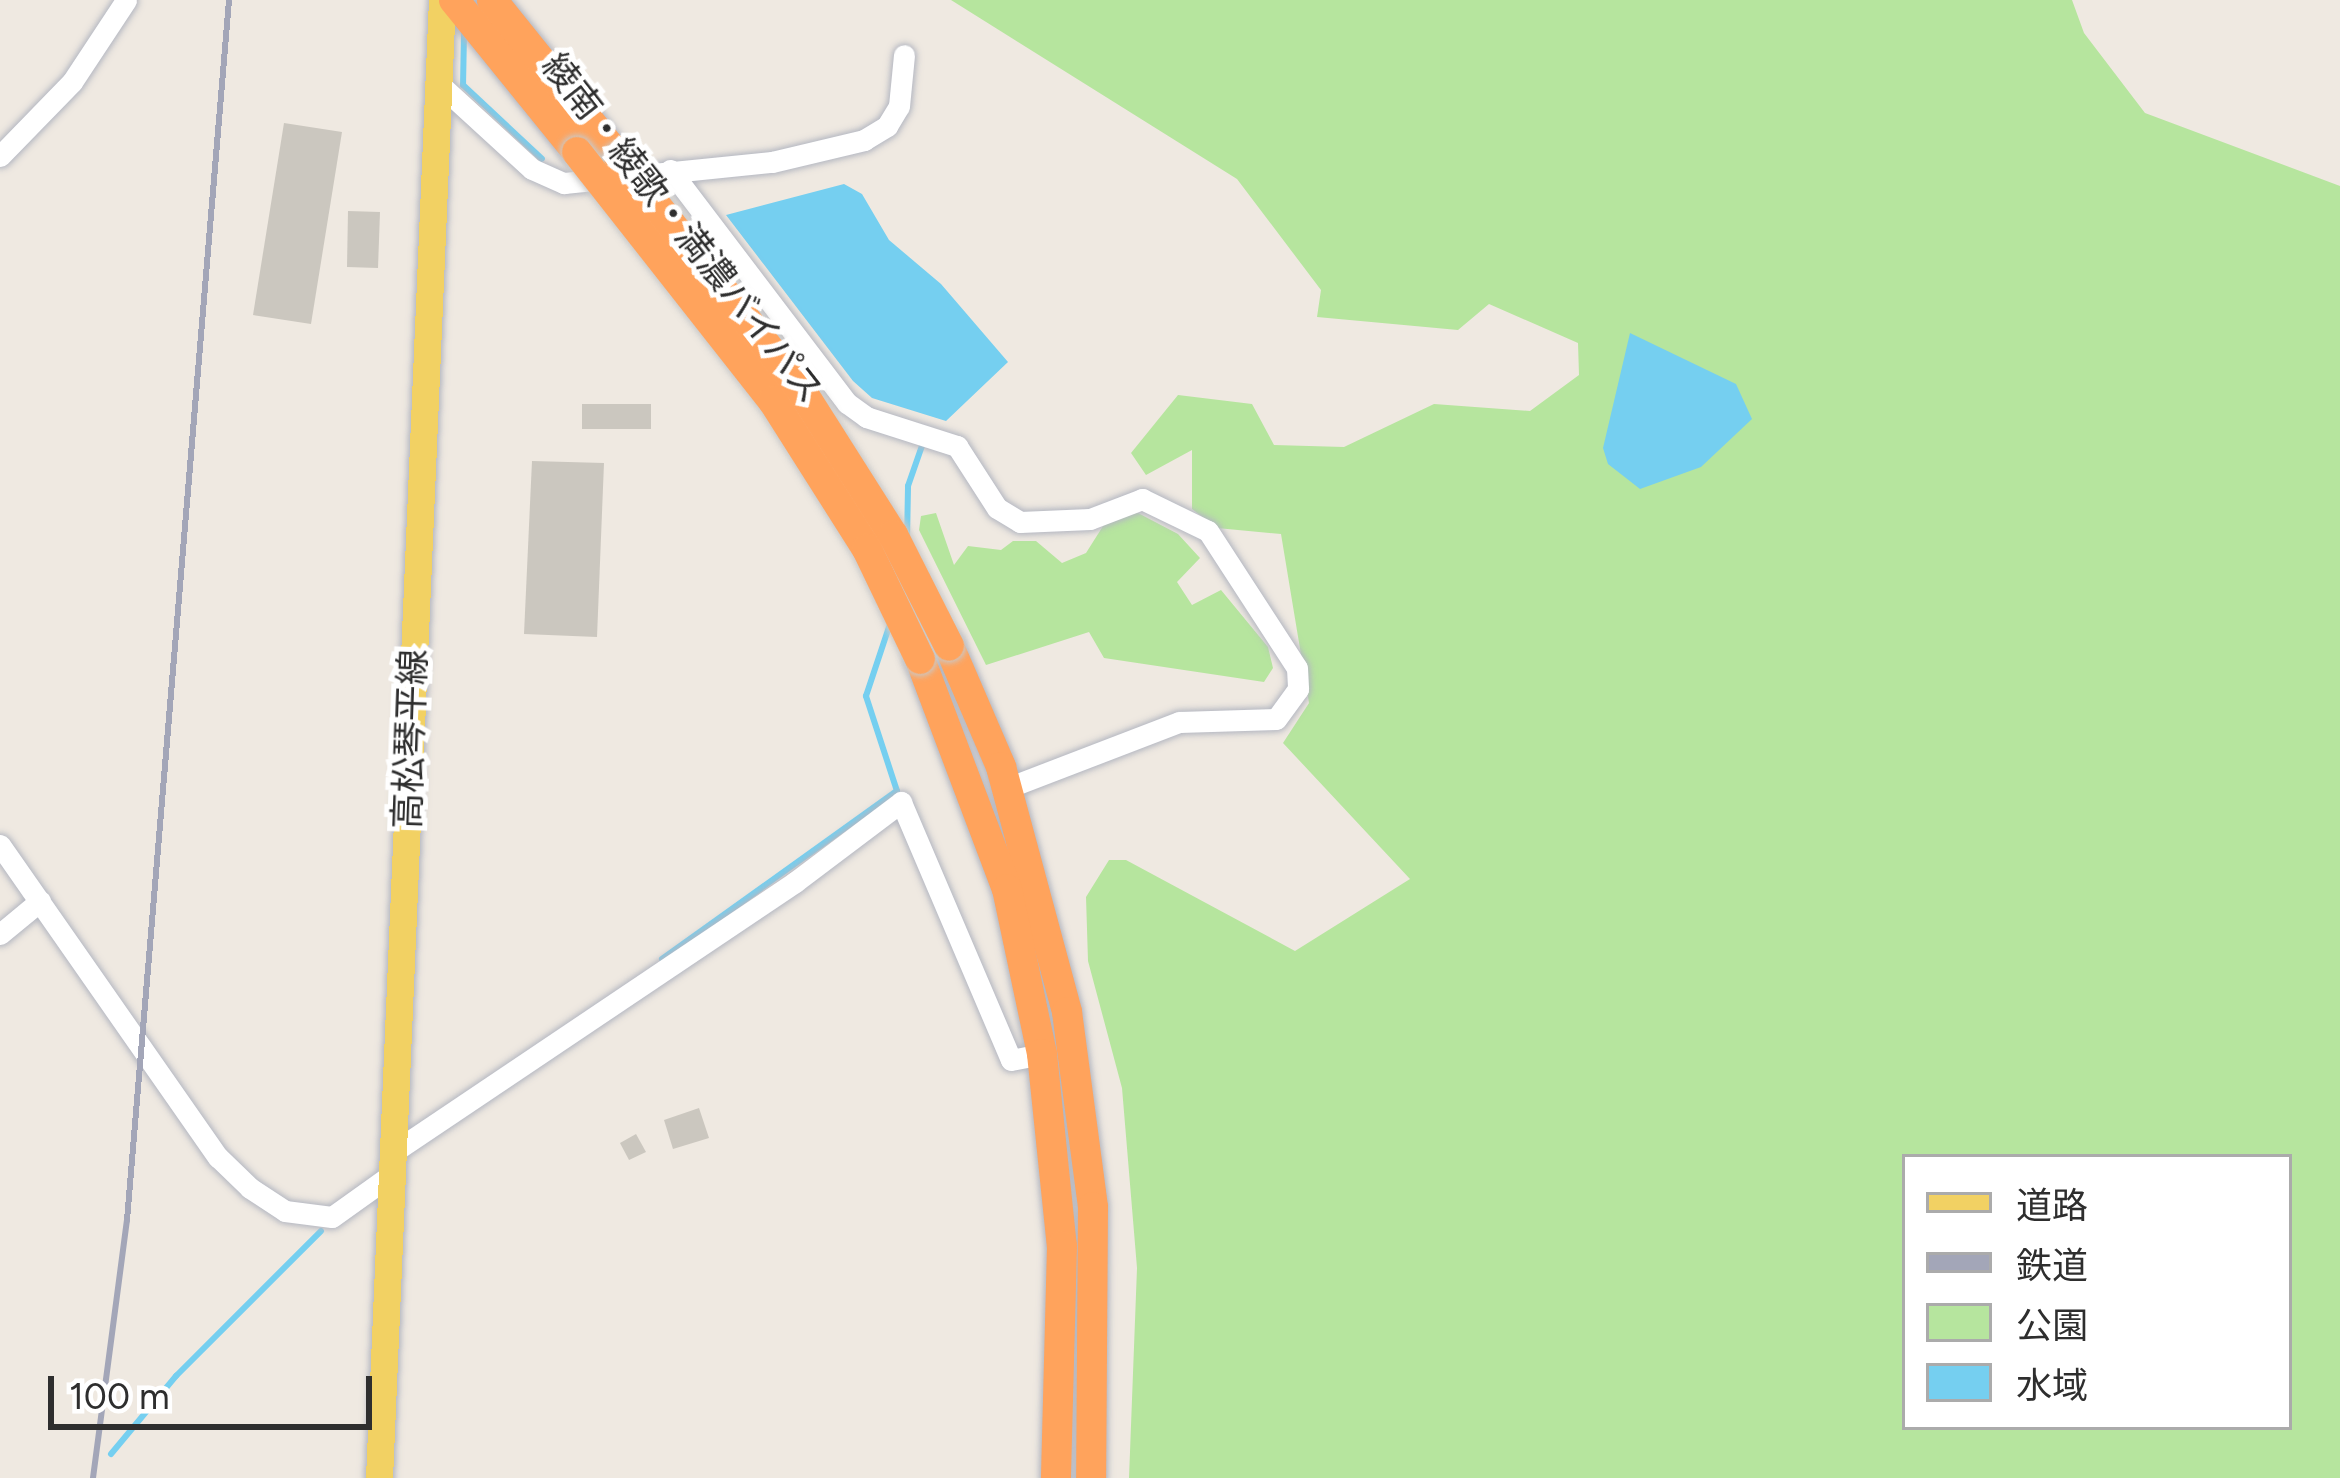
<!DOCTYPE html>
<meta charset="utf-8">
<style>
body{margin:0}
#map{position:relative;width:2340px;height:1478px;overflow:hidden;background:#efe9e1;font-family:Figtree,"Noto Sans JP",sans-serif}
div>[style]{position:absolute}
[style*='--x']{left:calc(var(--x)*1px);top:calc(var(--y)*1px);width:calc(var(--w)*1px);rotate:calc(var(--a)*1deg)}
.green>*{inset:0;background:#b6e59e}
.water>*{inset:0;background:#75cff0}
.stream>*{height:6px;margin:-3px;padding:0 3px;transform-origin:3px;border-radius:3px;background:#75cff0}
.building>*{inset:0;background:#cbc7bf}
.roads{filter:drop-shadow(0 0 3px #b4b7c1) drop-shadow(0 0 3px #b4b7c1)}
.minor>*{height:21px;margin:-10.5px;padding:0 10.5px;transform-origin:10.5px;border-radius:10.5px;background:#fff}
.major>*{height:27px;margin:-13.5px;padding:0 13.5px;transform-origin:13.5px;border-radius:13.5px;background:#f2d163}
.highway>*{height:30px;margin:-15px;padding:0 15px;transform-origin:15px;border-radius:15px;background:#ffa35c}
.rail>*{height:6px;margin:-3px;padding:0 3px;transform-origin:3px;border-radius:3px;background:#a3a6b8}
.bridges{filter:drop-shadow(0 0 3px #c9c9c9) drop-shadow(0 0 3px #c9c9c9)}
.highway-bridge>*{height:30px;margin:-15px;padding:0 15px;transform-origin:15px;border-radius:15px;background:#ffa35c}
span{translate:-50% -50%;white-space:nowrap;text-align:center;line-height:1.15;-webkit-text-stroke:10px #fff;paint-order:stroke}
.street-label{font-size:36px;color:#2e2e2e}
.legend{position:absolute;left:1902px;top:1154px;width:390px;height:276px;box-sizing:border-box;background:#fff;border:3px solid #ababab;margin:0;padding:15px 21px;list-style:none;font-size:36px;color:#2e2e2e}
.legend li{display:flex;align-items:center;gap:24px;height:60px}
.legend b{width:60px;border:3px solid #ababab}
.scale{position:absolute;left:48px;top:1376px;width:324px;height:54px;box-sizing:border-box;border:6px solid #2e2e2e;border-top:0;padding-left:15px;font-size:36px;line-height:42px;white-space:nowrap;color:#2e2e2e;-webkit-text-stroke:9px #fff;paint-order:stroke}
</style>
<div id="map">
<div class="green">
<div style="clip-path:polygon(evenodd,951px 0,2072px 0,2084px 33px,2145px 113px,2340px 186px,2340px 1478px,1129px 1478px,1137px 1268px,1122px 1088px,1088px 961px,1086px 897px,1109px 860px,1126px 860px,1295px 951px,1410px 879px,1283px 743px,1309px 703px,1281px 534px,1217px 528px,1192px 509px,1192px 450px,1146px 475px,1131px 453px,1178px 395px,1252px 404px,1274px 445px,1344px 447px,1434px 404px,1530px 411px,1579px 375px,1578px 343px,1489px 304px,1458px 330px,1317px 317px,1321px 290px,1237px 179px,951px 0,1905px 1157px,2289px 1157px,2289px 1427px,1905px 1427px,1905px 1157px)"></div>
<div style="clip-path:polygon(936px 513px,954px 565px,968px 546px,1001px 550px,1013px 541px,1036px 541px,1062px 563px,1086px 553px,1110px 515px,1138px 513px,1178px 534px,1200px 558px,1177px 582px,1192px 605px,1221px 590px,1268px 647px,1273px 668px,1264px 682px,1104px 658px,1089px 632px,986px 665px,919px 530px,921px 516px)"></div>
</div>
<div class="water">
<div style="clip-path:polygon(844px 184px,862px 194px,889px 240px,941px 284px,1008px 362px,946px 421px,872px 398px,853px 381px,726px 215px)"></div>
<div style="clip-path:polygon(1630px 333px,1736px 384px,1752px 419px,1701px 467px,1640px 489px,1608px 464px,1603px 448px)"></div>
</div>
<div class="stream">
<div style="--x:464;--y:34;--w:51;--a:91.1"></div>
<div style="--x:463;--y:85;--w:108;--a:43.1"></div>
<div style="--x:907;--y:540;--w:54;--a:-88.9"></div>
<div style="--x:908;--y:486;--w:46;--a:-70.8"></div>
<div style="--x:662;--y:959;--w:289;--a:-35.6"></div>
<div style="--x:897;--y:791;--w:100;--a:-108.1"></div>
<div style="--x:866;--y:696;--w:76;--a:-71.6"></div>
<div style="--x:111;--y:1454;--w:102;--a:-50.2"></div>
<div style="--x:176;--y:1376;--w:205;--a:-45"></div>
</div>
<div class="building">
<div style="clip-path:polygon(284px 123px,342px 132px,311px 324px,253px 315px)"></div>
<div style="clip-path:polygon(348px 211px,380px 212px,378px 268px,347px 267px)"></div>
<div style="clip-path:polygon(582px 404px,651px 404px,651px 429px,582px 429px)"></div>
<div style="clip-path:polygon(532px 461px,604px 463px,597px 637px,524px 634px)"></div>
<div style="clip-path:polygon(699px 1108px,709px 1138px,673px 1149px,664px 1120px)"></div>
<div style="clip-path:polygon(636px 1134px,646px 1152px,629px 1160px,620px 1143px)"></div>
</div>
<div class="roads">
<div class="minor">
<div style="--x:438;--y:83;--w:127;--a:42.5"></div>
<div style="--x:532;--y:169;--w:35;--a:24"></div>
<div style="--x:564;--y:183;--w:209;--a:-5.8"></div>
<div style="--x:772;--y:162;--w:95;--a:-13.4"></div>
<div style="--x:864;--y:140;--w:27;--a:-31"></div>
<div style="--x:887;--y:126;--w:23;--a:-59"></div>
<div style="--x:899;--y:106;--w:51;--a:-84.4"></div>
<div style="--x:0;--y:156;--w:103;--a:-45.8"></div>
<div style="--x:72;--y:82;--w:98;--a:-56.6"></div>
<div style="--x:670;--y:170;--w:293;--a:52.8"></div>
<div style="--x:847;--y:403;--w:24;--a:36"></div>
<div style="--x:866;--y:417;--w:96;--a:17.7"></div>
<div style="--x:957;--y:446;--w:74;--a:57.2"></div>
<div style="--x:997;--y:508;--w:27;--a:31"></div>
<div style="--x:1020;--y:522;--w:70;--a:-2.5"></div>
<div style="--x:1090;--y:519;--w:56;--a:-21"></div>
<div style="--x:1142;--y:499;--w:73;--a:25.9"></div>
<div style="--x:1208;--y:531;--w:163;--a:57"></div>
<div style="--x:1297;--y:668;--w:21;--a:87"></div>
<div style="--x:1298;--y:689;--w:37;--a:126"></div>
<div style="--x:1276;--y:719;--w:97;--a:178.2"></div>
<div style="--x:1179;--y:722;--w:184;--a:159"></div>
<div style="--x:0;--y:845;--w:381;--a:55.1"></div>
<div style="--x:218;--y:1157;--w:45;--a:44.1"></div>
<div style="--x:250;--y:1188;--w:42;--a:33.3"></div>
<div style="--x:285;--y:1211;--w:47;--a:7.3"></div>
<div style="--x:332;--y:1217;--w:74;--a:-35.6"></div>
<div style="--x:0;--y:934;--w:52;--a:-39.5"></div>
<div style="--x:392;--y:1153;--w:486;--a:-33.9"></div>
<div style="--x:795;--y:882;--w:133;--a:-37"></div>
<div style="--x:901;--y:802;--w:280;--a:66.9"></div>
<div style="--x:1011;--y:1060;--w:32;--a:-11"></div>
</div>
<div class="major">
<div style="--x:379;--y:1478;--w:1479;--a:-87.56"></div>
</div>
<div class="highway">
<div style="--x:454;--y:0;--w:196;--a:51"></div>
<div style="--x:492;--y:0;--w:203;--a:51.2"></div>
<div style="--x:949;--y:646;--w:132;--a:66.7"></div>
<div style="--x:1001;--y:767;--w:254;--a:74.9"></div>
<div style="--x:1067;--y:1012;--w:197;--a:82.4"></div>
<div style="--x:1093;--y:1207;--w:271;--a:90.4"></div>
<div style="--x:920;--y:659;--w:246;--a:69.3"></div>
<div style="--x:1007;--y:889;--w:169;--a:78"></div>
<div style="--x:1042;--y:1054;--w:193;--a:84.1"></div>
<div style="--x:1062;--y:1246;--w:232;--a:91.5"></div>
</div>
</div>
<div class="rail">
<div style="--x:93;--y:1478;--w:260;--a:-82.5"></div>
<div style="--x:127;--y:1220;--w:1224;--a:-85.22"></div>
</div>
<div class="bridges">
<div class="highway-bridge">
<div style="--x:577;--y:152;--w:317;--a:51.8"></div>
<div style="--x:773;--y:401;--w:175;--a:57.6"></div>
<div style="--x:867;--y:549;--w:122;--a:64.3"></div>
<div style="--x:619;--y:158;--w:291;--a:51.8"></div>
<div style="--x:799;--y:387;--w:175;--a:57.6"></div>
<div style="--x:893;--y:535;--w:124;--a:63.2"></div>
</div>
</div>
<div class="street-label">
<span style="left:683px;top:228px;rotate:52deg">綾南・綾歌・満濃バイパス</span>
<span style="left:410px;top:739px;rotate:-88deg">高松琴平線</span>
</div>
<ul class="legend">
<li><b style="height:15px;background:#f2d163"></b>道路</li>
<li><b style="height:15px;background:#a3a6b8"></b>鉄道</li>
<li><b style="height:33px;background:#b6e59e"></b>公園</li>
<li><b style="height:33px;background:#75cff0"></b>水域</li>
</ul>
<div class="scale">100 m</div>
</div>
